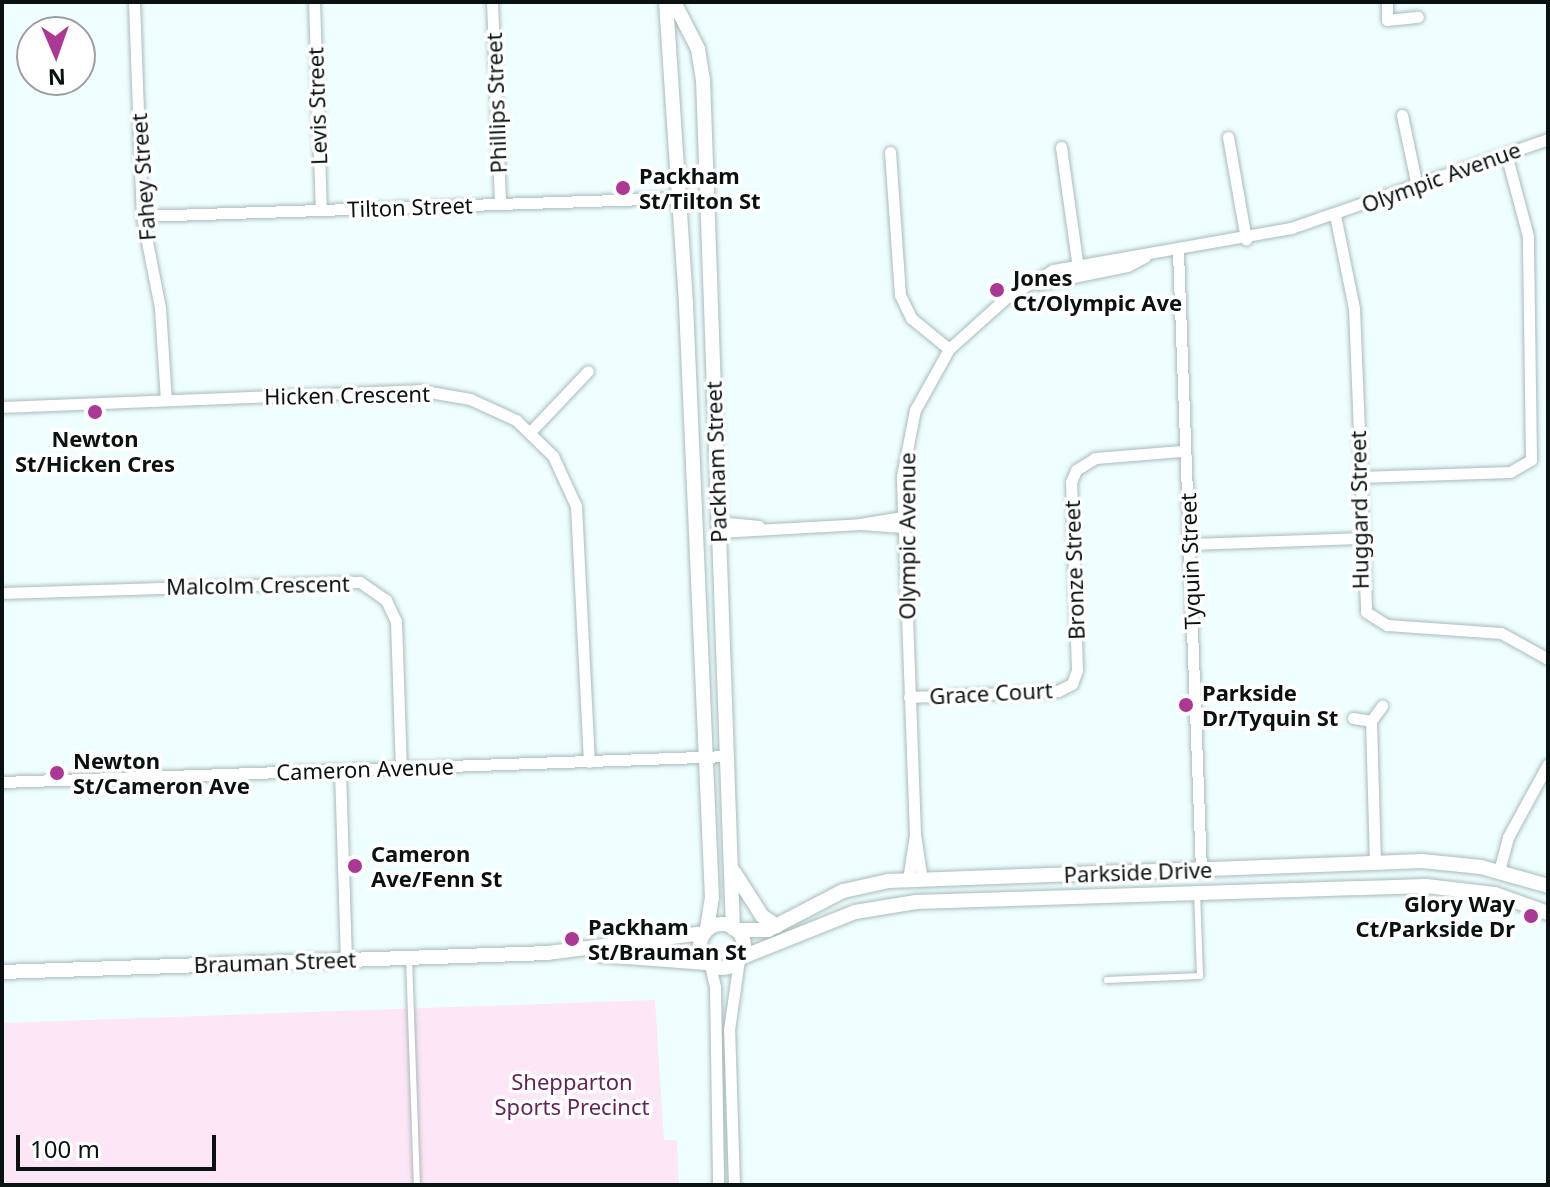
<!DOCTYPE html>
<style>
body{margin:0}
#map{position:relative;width:1550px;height:1187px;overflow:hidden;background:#efffff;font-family:"Noto Sans",sans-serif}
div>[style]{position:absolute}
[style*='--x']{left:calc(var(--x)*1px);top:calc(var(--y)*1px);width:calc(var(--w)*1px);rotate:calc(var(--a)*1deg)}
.green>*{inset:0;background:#fde6f6}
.roads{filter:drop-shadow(0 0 2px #a9bbbb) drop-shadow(0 0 2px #a9bbbb)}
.service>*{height:6px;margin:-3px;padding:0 3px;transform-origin:3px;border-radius:3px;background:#fff}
.minor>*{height:11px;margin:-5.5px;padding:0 5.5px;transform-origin:5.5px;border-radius:5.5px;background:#fff}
.tertiary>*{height:14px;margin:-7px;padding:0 7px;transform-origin:7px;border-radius:7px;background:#fff}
.tertiary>.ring{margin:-7px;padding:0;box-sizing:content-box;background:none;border:14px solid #fff;border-radius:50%}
.dots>*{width:22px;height:22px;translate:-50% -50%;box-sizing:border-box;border:4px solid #fff;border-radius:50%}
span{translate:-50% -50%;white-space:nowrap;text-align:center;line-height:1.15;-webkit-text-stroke:7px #fff;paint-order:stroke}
.street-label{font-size:22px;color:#0a1111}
.poi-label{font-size:22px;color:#0a1111;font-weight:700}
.left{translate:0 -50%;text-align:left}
.right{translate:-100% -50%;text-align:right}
.park-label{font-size:22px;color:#662259}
.frame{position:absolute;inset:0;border:4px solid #0a1111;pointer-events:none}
.north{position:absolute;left:16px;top:16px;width:80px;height:80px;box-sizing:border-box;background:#fff;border:2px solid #9da0a0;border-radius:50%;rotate:178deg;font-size:22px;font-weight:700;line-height:32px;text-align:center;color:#0a1111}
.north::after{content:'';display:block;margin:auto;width:28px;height:36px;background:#aa3894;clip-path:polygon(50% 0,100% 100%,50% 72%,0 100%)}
.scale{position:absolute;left:16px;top:1135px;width:200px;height:36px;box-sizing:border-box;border:4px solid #0a1111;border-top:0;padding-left:10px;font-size:24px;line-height:28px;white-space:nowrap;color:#0a1111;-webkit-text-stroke:6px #fff;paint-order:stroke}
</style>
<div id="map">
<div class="green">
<div style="clip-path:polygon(655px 1000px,664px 1140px,677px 1140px,679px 1185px,2px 1185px,2px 1023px)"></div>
</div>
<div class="roads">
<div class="service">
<div style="--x:409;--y:958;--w:227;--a:88"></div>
<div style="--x:1107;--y:980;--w:93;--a:-2.5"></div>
<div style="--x:1200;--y:976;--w:84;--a:-92"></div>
</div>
<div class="minor">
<div style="--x:134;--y:2;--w:214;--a:87.9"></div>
<div style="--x:142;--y:216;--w:94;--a:78.9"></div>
<div style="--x:160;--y:308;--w:92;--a:86.3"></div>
<div style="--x:314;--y:2;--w:208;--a:88.1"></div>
<div style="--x:492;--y:2;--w:202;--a:87.7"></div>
<div style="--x:1387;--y:2;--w:18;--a:90"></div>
<div style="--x:1387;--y:20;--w:31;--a:-6"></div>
<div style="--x:1402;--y:115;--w:73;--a:78.1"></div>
<div style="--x:1228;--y:137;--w:104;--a:80"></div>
<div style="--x:1061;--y:147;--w:129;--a:82"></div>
<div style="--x:890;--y:152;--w:143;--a:86"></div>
<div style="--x:900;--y:295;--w:25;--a:64"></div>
<div style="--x:911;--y:318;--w:49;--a:39.2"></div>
<div style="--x:1335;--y:215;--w:95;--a:78.5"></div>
<div style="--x:1354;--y:308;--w:304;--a:87.7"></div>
<div style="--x:1366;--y:612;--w:25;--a:32"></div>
<div style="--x:1387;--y:625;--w:114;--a:4"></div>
<div style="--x:1501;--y:633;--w:54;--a:29"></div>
<div style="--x:142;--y:216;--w:535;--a:-1.93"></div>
<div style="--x:1178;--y:252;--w:618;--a:87.87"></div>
<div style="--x:1038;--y:284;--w:91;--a:-11.4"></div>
<div style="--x:1127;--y:266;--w:20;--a:-27"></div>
<div style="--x:2;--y:407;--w:416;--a:-2.3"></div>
<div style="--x:418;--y:390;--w:53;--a:9.8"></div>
<div style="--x:470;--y:399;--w:51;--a:24.5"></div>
<div style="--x:516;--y:420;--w:52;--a:44.2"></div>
<div style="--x:553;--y:456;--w:55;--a:65.3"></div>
<div style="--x:576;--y:506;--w:256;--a:87.1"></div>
<div style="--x:532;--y:430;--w:81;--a:-46.5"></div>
<div style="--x:1359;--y:477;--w:151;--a:-1.9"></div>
<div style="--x:1510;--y:472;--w:24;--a:-30"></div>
<div style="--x:1531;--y:460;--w:224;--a:-90.8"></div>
<div style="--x:1528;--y:236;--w:85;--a:-105"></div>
<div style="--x:718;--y:522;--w:41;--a:5.6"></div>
<div style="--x:860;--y:524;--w:43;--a:-9.5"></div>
<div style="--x:719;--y:532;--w:141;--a:-3.2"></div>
<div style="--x:860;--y:524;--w:43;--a:4"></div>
<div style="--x:1190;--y:544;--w:170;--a:-2"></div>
<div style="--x:2;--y:593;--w:358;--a:-1.8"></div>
<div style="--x:360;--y:582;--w:32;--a:35"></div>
<div style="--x:386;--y:600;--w:23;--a:65"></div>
<div style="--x:396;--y:621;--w:147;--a:88.1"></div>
<div style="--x:909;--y:697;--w:149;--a:-2.3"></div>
<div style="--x:1058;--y:691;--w:16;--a:-27"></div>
<div style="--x:1072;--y:684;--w:15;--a:-70"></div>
<div style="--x:1077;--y:670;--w:188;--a:-91.8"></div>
<div style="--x:1071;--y:482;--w:13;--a:-67"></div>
<div style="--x:1076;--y:470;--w:22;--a:-32"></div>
<div style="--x:1095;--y:458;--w:87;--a:-4.6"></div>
<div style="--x:1353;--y:718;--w:18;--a:9"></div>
<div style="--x:1371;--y:721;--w:19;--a:-54"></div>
<div style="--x:1371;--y:721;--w:141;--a:88.4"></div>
<div style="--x:340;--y:770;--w:190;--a:88.2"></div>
<div style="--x:2;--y:782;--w:725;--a:-2.05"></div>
<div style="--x:1499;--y:871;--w:35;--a:-75"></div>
<div style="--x:1508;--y:837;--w:83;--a:-61.3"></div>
<div style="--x:908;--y:880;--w:46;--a:-81.2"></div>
<div style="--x:922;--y:880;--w:47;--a:-98.7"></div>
<div style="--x:915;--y:834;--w:358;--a:-92.1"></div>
<div style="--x:902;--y:476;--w:67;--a:-78.9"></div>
<div style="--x:915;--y:410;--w:70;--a:-60.9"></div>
<div style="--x:949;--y:349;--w:78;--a:-41.9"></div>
<div style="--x:1007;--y:297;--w:53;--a:-30.4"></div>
<div style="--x:1053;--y:270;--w:242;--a:-10"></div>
<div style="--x:1291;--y:228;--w:272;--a:-19.1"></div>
<div style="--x:710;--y:965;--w:23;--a:77"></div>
<div style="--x:715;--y:987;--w:198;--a:89.1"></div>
<div style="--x:734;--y:1185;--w:155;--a:-91.8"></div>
<div style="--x:729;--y:1030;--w:71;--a:-81.9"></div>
</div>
<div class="tertiary">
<div style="--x:666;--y:2;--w:304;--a:86.2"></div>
<div style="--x:686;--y:305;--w:593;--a:87.49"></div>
<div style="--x:712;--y:897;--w:33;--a:99"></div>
<div style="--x:674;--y:2;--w:53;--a:62.9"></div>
<div style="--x:698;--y:49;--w:30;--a:81"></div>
<div style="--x:703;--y:79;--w:850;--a:87.98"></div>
<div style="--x:734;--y:872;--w:52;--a:57.5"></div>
<div style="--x:762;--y:916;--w:18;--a:34"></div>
<div class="ring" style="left:700px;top:924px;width:30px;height:30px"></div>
<div style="--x:736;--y:930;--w:32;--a:0"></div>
<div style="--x:768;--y:930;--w:85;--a:-27.5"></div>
<div style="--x:843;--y:891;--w:46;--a:-12.5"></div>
<div style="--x:888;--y:881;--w:534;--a:-2.14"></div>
<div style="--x:1422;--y:861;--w:59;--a:5.8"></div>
<div style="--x:1481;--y:867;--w:70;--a:15.8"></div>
<div style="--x:600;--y:955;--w:107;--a:4.3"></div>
<div style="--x:740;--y:958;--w:124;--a:-21.8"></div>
<div style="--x:855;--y:912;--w:62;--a:-9.3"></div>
<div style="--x:916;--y:902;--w:510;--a:-1.8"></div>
<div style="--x:1426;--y:886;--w:69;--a:6.6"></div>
<div style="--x:1495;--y:894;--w:56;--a:19.7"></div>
<div style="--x:2;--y:972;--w:546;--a:-1.99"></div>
<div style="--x:548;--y:953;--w:157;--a:-7.3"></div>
</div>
</div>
<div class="dots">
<div style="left:623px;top:188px;background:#aa3894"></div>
<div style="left:997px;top:290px;background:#aa3894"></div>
<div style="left:95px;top:412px;background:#aa3894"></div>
<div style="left:1186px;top:705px;background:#aa3894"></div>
<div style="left:57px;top:773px;background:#aa3894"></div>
<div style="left:355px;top:866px;background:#aa3894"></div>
<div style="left:1531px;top:916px;background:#aa3894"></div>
<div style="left:572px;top:939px;background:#aa3894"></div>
</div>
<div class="street-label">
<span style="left:496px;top:103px;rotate:-92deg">Phillips Street</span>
<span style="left:317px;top:106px;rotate:-92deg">Levis Street</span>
<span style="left:143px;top:177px;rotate:-94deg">Fahey Street</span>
<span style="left:1441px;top:177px;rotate:-20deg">Olympic Avenue</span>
<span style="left:410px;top:207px;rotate:-2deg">Tilton Street</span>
<span style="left:347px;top:395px;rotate:-1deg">Hicken Crescent</span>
<span style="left:716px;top:462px;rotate:-92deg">Packham Street</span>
<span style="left:1359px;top:510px;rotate:-91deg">Huggard Street</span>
<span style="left:907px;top:536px;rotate:-90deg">Olympic Avenue</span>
<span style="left:1190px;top:561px;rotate:-92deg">Tyquin Street</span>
<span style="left:1074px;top:570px;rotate:-92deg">Bronze Street</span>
<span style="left:258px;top:585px;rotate:-1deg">Malcolm Crescent</span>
<span style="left:991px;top:693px;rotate:-3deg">Grace Court</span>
<span style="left:365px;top:769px;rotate:-2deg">Cameron Avenue</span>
<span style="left:1138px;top:872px;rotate:-2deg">Parkside Drive</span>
<span style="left:275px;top:962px;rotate:-2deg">Brauman Street</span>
</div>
<div class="poi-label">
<span class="left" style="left:639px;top:188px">Packham<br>St/Tilton St</span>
<span class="left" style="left:1013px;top:290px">Jones<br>Ct/Olympic Ave</span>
<span style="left:95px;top:451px">Newton<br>St/Hicken Cres</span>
<span class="left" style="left:1202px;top:705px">Parkside<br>Dr/Tyquin St</span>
<span class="left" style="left:73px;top:773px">Newton<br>St/Cameron Ave</span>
<span class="left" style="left:371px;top:866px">Cameron<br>Ave/Fenn St</span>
<span class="right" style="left:1515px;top:916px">Glory Way<br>Ct/Parkside Dr</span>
<span class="left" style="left:588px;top:939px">Packham<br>St/Brauman St</span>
</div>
<div class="park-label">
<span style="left:572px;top:1094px">Shepparton<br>Sports Precinct</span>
</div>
<div class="frame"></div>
<div class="north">N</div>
<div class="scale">100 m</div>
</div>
